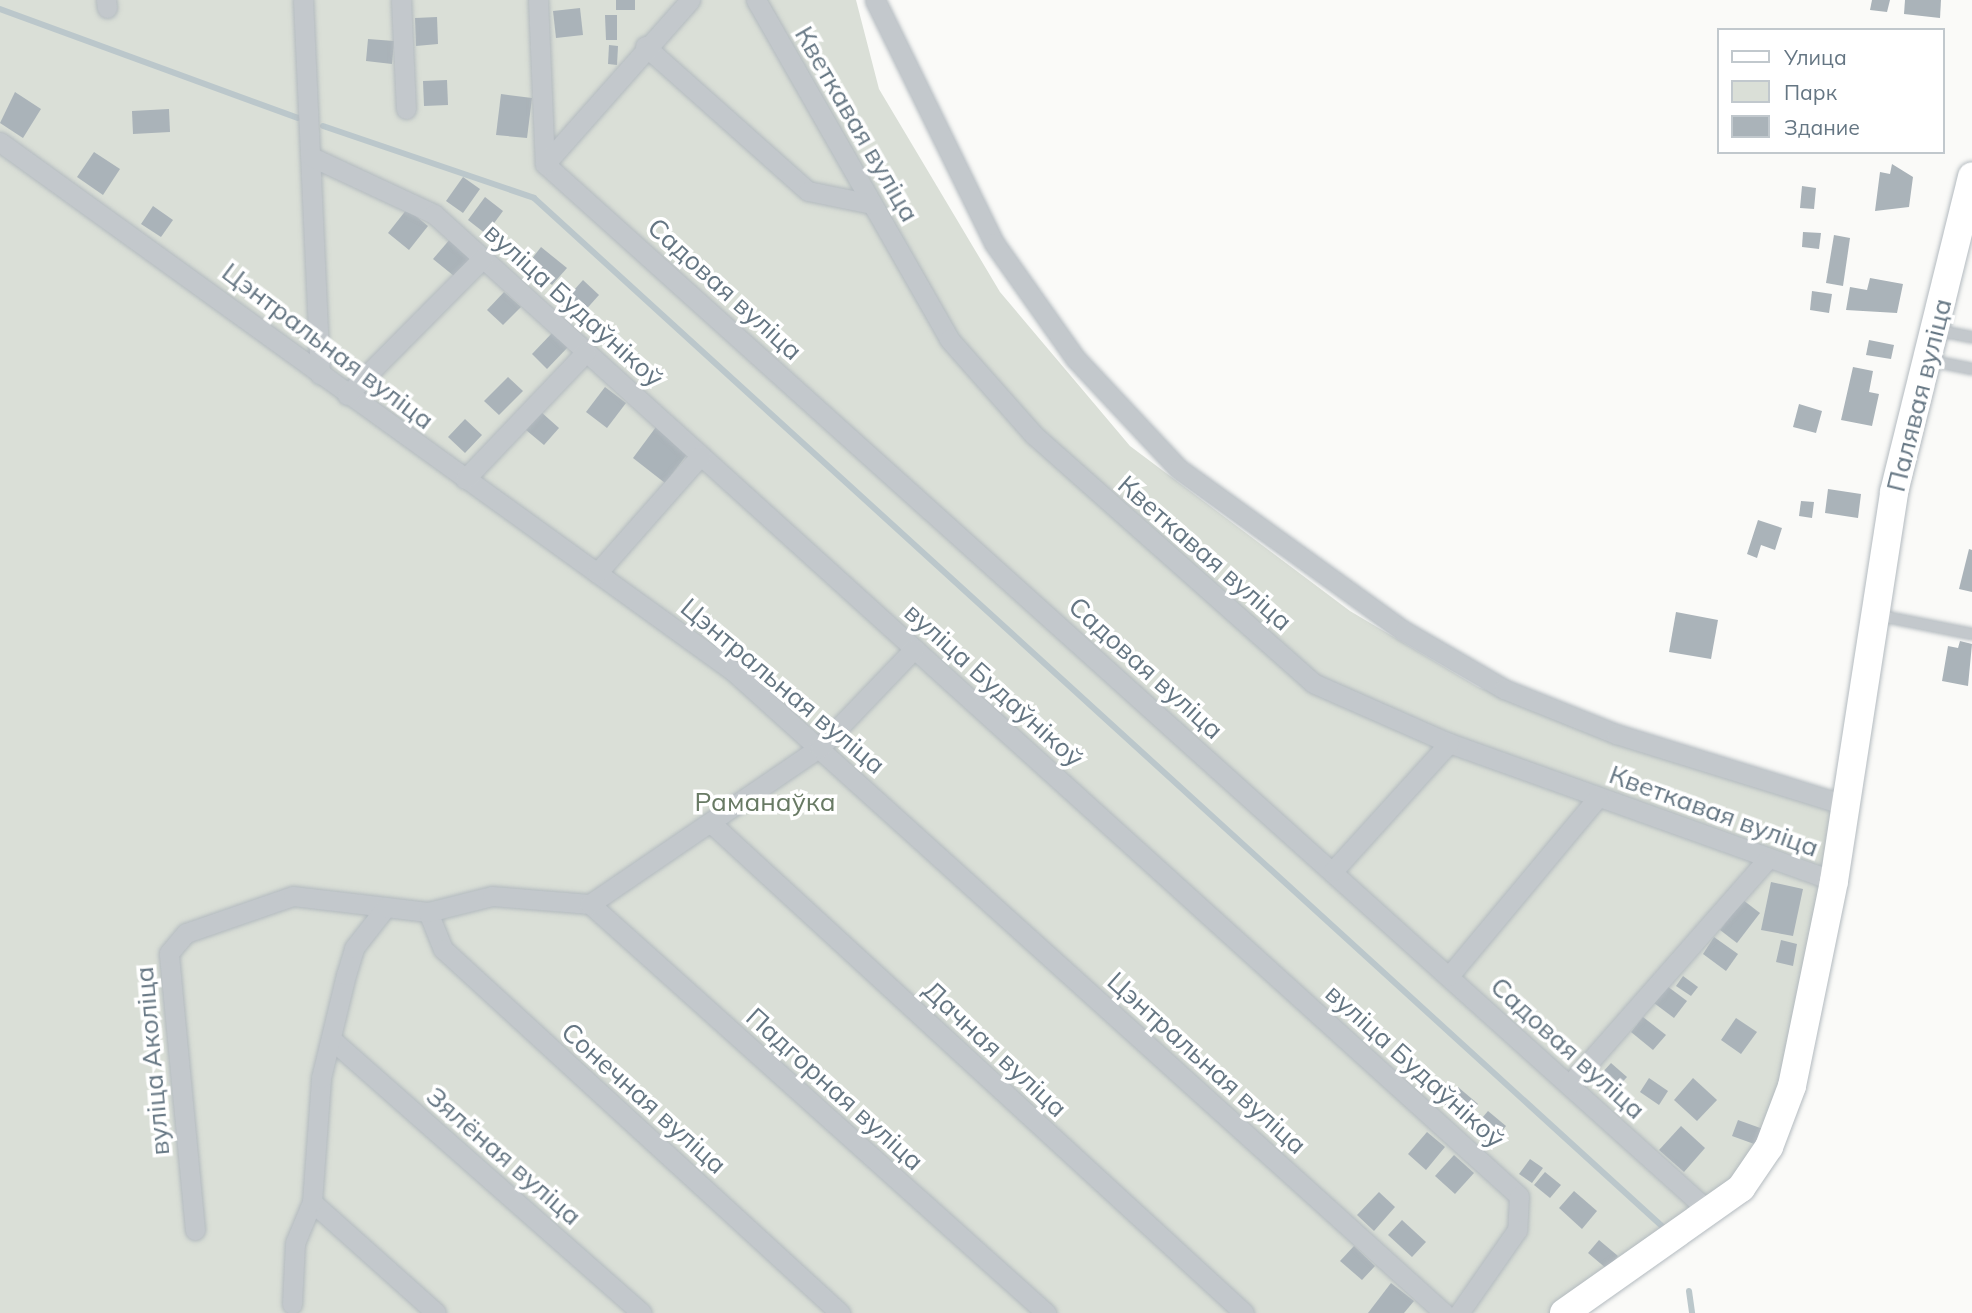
<!DOCTYPE html>
<meta charset="utf-8">
<style>
body{margin:0}
#map{position:relative;width:1972px;height:1313px;overflow:hidden;background:#fafaf8;font-family:Mulish,sans-serif}
div>[style]{position:absolute}
[style*='--x']{left:calc(var(--x)*1px);top:calc(var(--y)*1px);width:calc(var(--w)*1px);rotate:calc(var(--a)*1deg)}
.green>*{inset:0;background:#dadfd7}
.stream>*{height:6px;margin:-3px;padding:0 3px;transform-origin:3px;border-radius:3px;background:#bbc7cb}
.building>*{inset:0;background:#aab3b9}
.roads{filter:drop-shadow(0 0 2px #b3babf) drop-shadow(0 0 2px #b3babf)}
.lane>*{height:10px;margin:-5px;padding:0 5px;transform-origin:5px;border-radius:5px;background:#c3c8cc}
.street>*{height:19px;margin:-9.5px;padding:0 9.5px;transform-origin:9.5px;border-radius:9.5px;background:#c3c8cc}
.secondary>*{height:28px;margin:-14px;padding:0 14px;transform-origin:14px;border-radius:14px;background:#fff}
span{translate:-50% -50%;white-space:nowrap;text-align:center;line-height:1.15;-webkit-text-stroke:7px #fff;paint-order:stroke}
.street-label{font-size:26px;color:#657683}
.park-label{font-size:26px;color:#687a64}
.legend{position:absolute;left:1717px;top:28px;width:228px;height:126px;box-sizing:border-box;background:#fff;border:2px solid #c1c8cd;margin:0;padding:9px 12px;list-style:none;font-size:21px;color:#657683}
.legend li{display:flex;align-items:center;gap:14px;height:35px}
.legend b{width:35px;border:2px solid #c1c8cd}
</style>
<div id="map">
<div class="green">
<div style="clip-path:polygon(0 0,856px 0,879px 89px,1000px 292px,1130px 446px,1350px 611px,1478px 687px,1716px 774px,1842px 804px,1792px 1086px,1741px 1188px,1560px 1313px,0 1313px)"></div>
</div>
<div class="stream">
<div style="--x:0;--y:9;--w:317;--a:20.1"></div>
<div style="--x:323;--y:126;--w:223;--a:18.8"></div>
<div style="--x:534;--y:198;--w:1532;--a:42.35"></div>
<div style="--x:1689;--y:1291;--w:22;--a:82"></div>
</div>
<div class="building">
<div style="clip-path:polygon(616px 0,635px 0,635px 10px,616px 10px)"></div>
<div style="clip-path:polygon(1872px 0,1890px 0,1887px 12px,1870px 10px)"></div>
<div style="clip-path:polygon(1905px 0,1941px 0,1940px 18px,1904px 14px)"></div>
<div style="clip-path:polygon(580px 8px,583px 35px,556px 38px,553px 11px)"></div>
<div style="clip-path:polygon(605px 15px,617px 15px,617px 40px,606px 40px)"></div>
<div style="clip-path:polygon(437px 17px,438px 44px,416px 46px,415px 18px)"></div>
<div style="clip-path:polygon(368px 39px,394px 41px,392px 64px,366px 61px)"></div>
<div style="clip-path:polygon(609px 45px,618px 46px,617px 65px,608px 64px)"></div>
<div style="clip-path:polygon(447px 80px,448px 105px,424px 106px,423px 81px)"></div>
<div style="clip-path:polygon(15px 92px,41px 109px,23px 138px,0 123px)"></div>
<div style="clip-path:polygon(501px 94px,532px 98px,527px 138px,496px 135px)"></div>
<div style="clip-path:polygon(169px 109px,170px 132px,133px 134px,132px 111px)"></div>
<div style="clip-path:polygon(94px 152px,120px 169px,103px 195px,77px 177px)"></div>
<div style="clip-path:polygon(1892px 164px,1913px 177px,1909px 207px,1875px 211px,1880px 172px,1890px 174px)"></div>
<div style="clip-path:polygon(463px 177px,480px 189px,463px 213px,446px 201px)"></div>
<div style="clip-path:polygon(1802px 186px,1816px 188px,1814px 209px,1800px 208px)"></div>
<div style="clip-path:polygon(485px 197px,503px 211px,486px 234px,468px 220px)"></div>
<div style="clip-path:polygon(153px 206px,173px 220px,161px 237px,141px 224px)"></div>
<div style="clip-path:polygon(407px 209px,428px 226px,409px 250px,388px 233px)"></div>
<div style="clip-path:polygon(1803px 232px,1821px 233px,1819px 249px,1802px 247px)"></div>
<div style="clip-path:polygon(1834px 235px,1850px 238px,1843px 286px,1826px 283px)"></div>
<div style="clip-path:polygon(451px 238px,472px 256px,454px 276px,433px 259px)"></div>
<div style="clip-path:polygon(541px 247px,567px 268px,552px 285px,527px 265px)"></div>
<div style="clip-path:polygon(1870px 278px,1903px 284px,1897px 313px,1846px 310px,1850px 287px,1867px 290px)"></div>
<div style="clip-path:polygon(583px 280px,599px 295px,582px 314px,566px 299px)"></div>
<div style="clip-path:polygon(1812px 291px,1832px 294px,1829px 313px,1810px 310px)"></div>
<div style="clip-path:polygon(504px 292px,521px 307px,503px 325px,487px 310px)"></div>
<div style="clip-path:polygon(553px 332px,568px 347px,547px 369px,532px 354px)"></div>
<div style="clip-path:polygon(1869px 340px,1894px 345px,1891px 359px,1866px 355px)"></div>
<div style="clip-path:polygon(1853px 367px,1873px 371px,1869px 392px,1879px 394px,1872px 426px,1841px 420px)"></div>
<div style="clip-path:polygon(508px 377px,523px 391px,499px 415px,484px 401px)"></div>
<div style="clip-path:polygon(605px 387px,626px 403px,607px 428px,586px 412px)"></div>
<div style="clip-path:polygon(1799px 404px,1822px 411px,1816px 433px,1793px 427px)"></div>
<div style="clip-path:polygon(541px 412px,559px 428px,544px 445px,526px 430px)"></div>
<div style="clip-path:polygon(465px 419px,482px 435px,465px 453px,448px 437px)"></div>
<div style="clip-path:polygon(656px 427px,689px 452px,665px 483px,633px 458px)"></div>
<div style="clip-path:polygon(1828px 489px,1861px 494px,1858px 518px,1825px 513px)"></div>
<div style="clip-path:polygon(1801px 501px,1814px 502px,1812px 518px,1799px 516px)"></div>
<div style="clip-path:polygon(1758px 520px,1782px 528px,1775px 550px,1761px 545px,1757px 558px,1747px 554px)"></div>
<div style="clip-path:polygon(1969px 549px,1972px 550px,1972px 592px,1959px 589px)"></div>
<div style="clip-path:polygon(1676px 612px,1718px 620px,1711px 659px,1669px 652px)"></div>
<div style="clip-path:polygon(1960px 641px,1972px 644px,1968px 686px,1942px 681px,1948px 646px,1958px 648px)"></div>
<div style="clip-path:polygon(1771px 882px,1803px 889px,1793px 936px,1761px 930px)"></div>
<div style="clip-path:polygon(1743px 900px,1760px 913px,1737px 943px,1720px 930px)"></div>
<div style="clip-path:polygon(1714px 937px,1738px 954px,1726px 971px,1703px 954px)"></div>
<div style="clip-path:polygon(1781px 940px,1797px 944px,1793px 966px,1776px 962px)"></div>
<div style="clip-path:polygon(1683px 976px,1698px 987px,1691px 996px,1676px 986px)"></div>
<div style="clip-path:polygon(1667px 986px,1687px 1001px,1674px 1018px,1654px 1003px)"></div>
<div style="clip-path:polygon(1643px 1017px,1666px 1035px,1653px 1050px,1631px 1032px)"></div>
<div style="clip-path:polygon(1736px 1018px,1757px 1032px,1741px 1054px,1721px 1040px)"></div>
<div style="clip-path:polygon(1611px 1063px,1627px 1077px,1608px 1098px,1592px 1084px)"></div>
<div style="clip-path:polygon(1649px 1078px,1668px 1091px,1659px 1105px,1640px 1092px)"></div>
<div style="clip-path:polygon(1693px 1078px,1717px 1100px,1697px 1121px,1674px 1100px)"></div>
<div style="clip-path:polygon(1458px 1087px,1478px 1104px,1463px 1120px,1444px 1104px)"></div>
<div style="clip-path:polygon(1488px 1111px,1506px 1126px,1490px 1146px,1471px 1131px)"></div>
<div style="clip-path:polygon(1738px 1120px,1763px 1129px,1757px 1145px,1732px 1136px)"></div>
<div style="clip-path:polygon(1681px 1126px,1705px 1148px,1684px 1172px,1659px 1150px)"></div>
<div style="clip-path:polygon(1427px 1132px,1445px 1147px,1426px 1170px,1408px 1154px)"></div>
<div style="clip-path:polygon(1454px 1155px,1474px 1173px,1455px 1194px,1435px 1176px)"></div>
<div style="clip-path:polygon(1530px 1159px,1543px 1168px,1532px 1183px,1519px 1174px)"></div>
<div style="clip-path:polygon(1545px 1172px,1561px 1185px,1550px 1198px,1534px 1185px)"></div>
<div style="clip-path:polygon(1574px 1191px,1597px 1211px,1582px 1229px,1559px 1208px)"></div>
<div style="clip-path:polygon(1379px 1192px,1395px 1207px,1374px 1231px,1357px 1215px)"></div>
<div style="clip-path:polygon(1402px 1220px,1426px 1242px,1412px 1257px,1388px 1235px)"></div>
<div style="clip-path:polygon(1599px 1240px,1618px 1256px,1607px 1269px,1588px 1253px)"></div>
<div style="clip-path:polygon(1354px 1246px,1375px 1266px,1362px 1280px,1340px 1261px)"></div>
<div style="clip-path:polygon(1391px 1283px,1414px 1301px,1404px 1313px,1368px 1313px)"></div>
</div>
<div class="roads">
<div class="lane">
<div style="--x:1935;--y:330;--w:38;--a:11"></div>
<div style="--x:1927;--y:360;--w:46;--a:11.3"></div>
<div style="--x:1876;--y:615;--w:98;--a:11.2"></div>
</div>
<div class="street">
<div style="--x:106;--y:0;--w:8;--a:83"></div>
<div style="--x:303;--y:0;--w:375;--a:87.4"></div>
<div style="--x:401;--y:0;--w:109;--a:87.4"></div>
<div style="--x:538;--y:0;--w:164;--a:87.6"></div>
<div style="--x:756;--y:0;--w:390;--a:60.3"></div>
<div style="--x:949;--y:339;--w:128;--a:48.5"></div>
<div style="--x:1034;--y:435;--w:373;--a:41.6"></div>
<div style="--x:1313;--y:683;--w:149;--a:23.8"></div>
<div style="--x:1449;--y:743;--w:409;--a:19.7"></div>
<div style="--x:875;--y:0;--w:271;--a:63.9"></div>
<div style="--x:994;--y:243;--w:141;--a:54.8"></div>
<div style="--x:1075;--y:358;--w:152;--a:46.9"></div>
<div style="--x:1179;--y:469;--w:277;--a:35.8"></div>
<div style="--x:1404;--y:631;--w:116;--a:30.1"></div>
<div style="--x:1504;--y:689;--w:121;--a:21.9"></div>
<div style="--x:1616;--y:734;--w:237;--a:17.2"></div>
<div style="--x:645;--y:46;--w:218;--a:41.7"></div>
<div style="--x:808;--y:191;--w:65;--a:11.5"></div>
<div style="--x:0;--y:142;--w:904;--a:35.82"></div>
<div style="--x:733;--y:671;--w:958;--a:42.08"></div>
<div style="--x:312;--y:157;--w:135;--a:25"></div>
<div style="--x:434;--y:214;--w:1463;--a:42.15"></div>
<div style="--x:1519;--y:1196;--w:34;--a:93"></div>
<div style="--x:1517;--y:1230;--w:101;--a:124.9"></div>
<div style="--x:545;--y:164;--w:1568;--a:41.98"></div>
<div style="--x:545;--y:164;--w:219;--a:-48.5"></div>
<div style="--x:347;--y:395;--w:193;--a:-45.2"></div>
<div style="--x:465;--y:479;--w:175;--a:-46.4"></div>
<div style="--x:597;--y:573;--w:157;--a:-48.6"></div>
<div style="--x:711;--y:823;--w:724;--a:42.59"></div>
<div style="--x:1333;--y:871;--w:173;--a:-47.8"></div>
<div style="--x:590;--y:904;--w:613;--a:41.89"></div>
<div style="--x:428;--y:912;--w:40;--a:68"></div>
<div style="--x:443;--y:949;--w:539;--a:42.52"></div>
<div style="--x:1449;--y:976;--w:233;--a:-50.2"></div>
<div style="--x:331;--y:1039;--w:414;--a:41.4"></div>
<div style="--x:1569;--y:1085;--w:298;--a:-48.7"></div>
<div style="--x:312;--y:1202;--w:166;--a:41.8"></div>
<div style="--x:195;--y:1230;--w:278;--a:-95.4"></div>
<div style="--x:169;--y:953;--w:26;--a:-50"></div>
<div style="--x:186;--y:933;--w:113;--a:-19.1"></div>
<div style="--x:293;--y:896;--w:94;--a:6.7"></div>
<div style="--x:292;--y:1304;--w:61;--a:-87.2"></div>
<div style="--x:295;--y:1243;--w:44;--a:-67.5"></div>
<div style="--x:312;--y:1202;--w:124;--a:-85.8"></div>
<div style="--x:321;--y:1078;--w:106;--a:-76.4"></div>
<div style="--x:346;--y:975;--w:28;--a:-73"></div>
<div style="--x:354;--y:948;--w:52;--a:-52"></div>
<div style="--x:386;--y:907;--w:42;--a:6.8"></div>
<div style="--x:428;--y:912;--w:66;--a:-14"></div>
<div style="--x:492;--y:896;--w:98;--a:4.7"></div>
<div style="--x:590;--y:904;--w:278;--a:-34.3"></div>
<div style="--x:820;--y:747;--w:136;--a:-46.2"></div>
</div>
<div class="secondary">
<div style="--x:1564;--y:1313;--w:217;--a:-35.2"></div>
<div style="--x:1741;--y:1188;--w:50;--a:-55.7"></div>
<div style="--x:1769;--y:1147;--w:65;--a:-69.3"></div>
<div style="--x:1792;--y:1086;--w:209;--a:-78.4"></div>
<div style="--x:1834;--y:881;--w:394;--a:-81.2"></div>
<div style="--x:1894;--y:492;--w:325;--a:-76.1"></div>
</div>
</div>
<div class="street-label">
<span style="left:857px;top:124px;rotate:60deg">Кветкавая вуліца</span>
<span style="left:725px;top:289px;rotate:42deg">Садовая вуліца</span>
<span style="left:574px;top:305px;rotate:42deg">вуліца Будаўнікоў</span>
<span style="left:328px;top:346px;rotate:37deg">Цэнтральная вуліца</span>
<span style="left:1919px;top:395px;rotate:-76deg">Палявая вуліца</span>
<span style="left:1205px;top:553px;rotate:41deg">Кветкавая вуліца</span>
<span style="left:1146px;top:668px;rotate:42deg">Садовая вуліца</span>
<span style="left:994px;top:685px;rotate:42deg">вуліца Будаўнікоў</span>
<span style="left:783px;top:686px;rotate:40deg">Цэнтральная вуліца</span>
<span style="left:1714px;top:811px;rotate:20deg">Кветкавая вуліца</span>
<span style="left:1568px;top:1048px;rotate:42deg">Садовая вуліца</span>
<span style="left:995px;top:1049px;rotate:43deg">Дачная вуліца</span>
<span style="left:152px;top:1061px;rotate:-95deg">вуліца Аколіца</span>
<span style="left:1207px;top:1063px;rotate:42deg">Цэнтральная вуліца</span>
<span style="left:1415px;top:1066px;rotate:42deg">вуліца Будаўнікоў</span>
<span style="left:835px;top:1089px;rotate:42deg">Падгорная вуліца</span>
<span style="left:644px;top:1098px;rotate:42deg">Сонечная вуліца</span>
<span style="left:504px;top:1156px;rotate:41deg">Зялёная вуліца</span>
</div>
<div class="park-label">
<span style="left:765px;top:802px">Раманаўка</span>
</div>
<ul class="legend">
<li><b style="height:9px;background:#fff"></b>Улица</li>
<li><b style="height:19px;background:#dadfd7"></b>Парк</li>
<li><b style="height:19px;background:#aab3b9"></b>Здание</li>
</ul>
</div>
